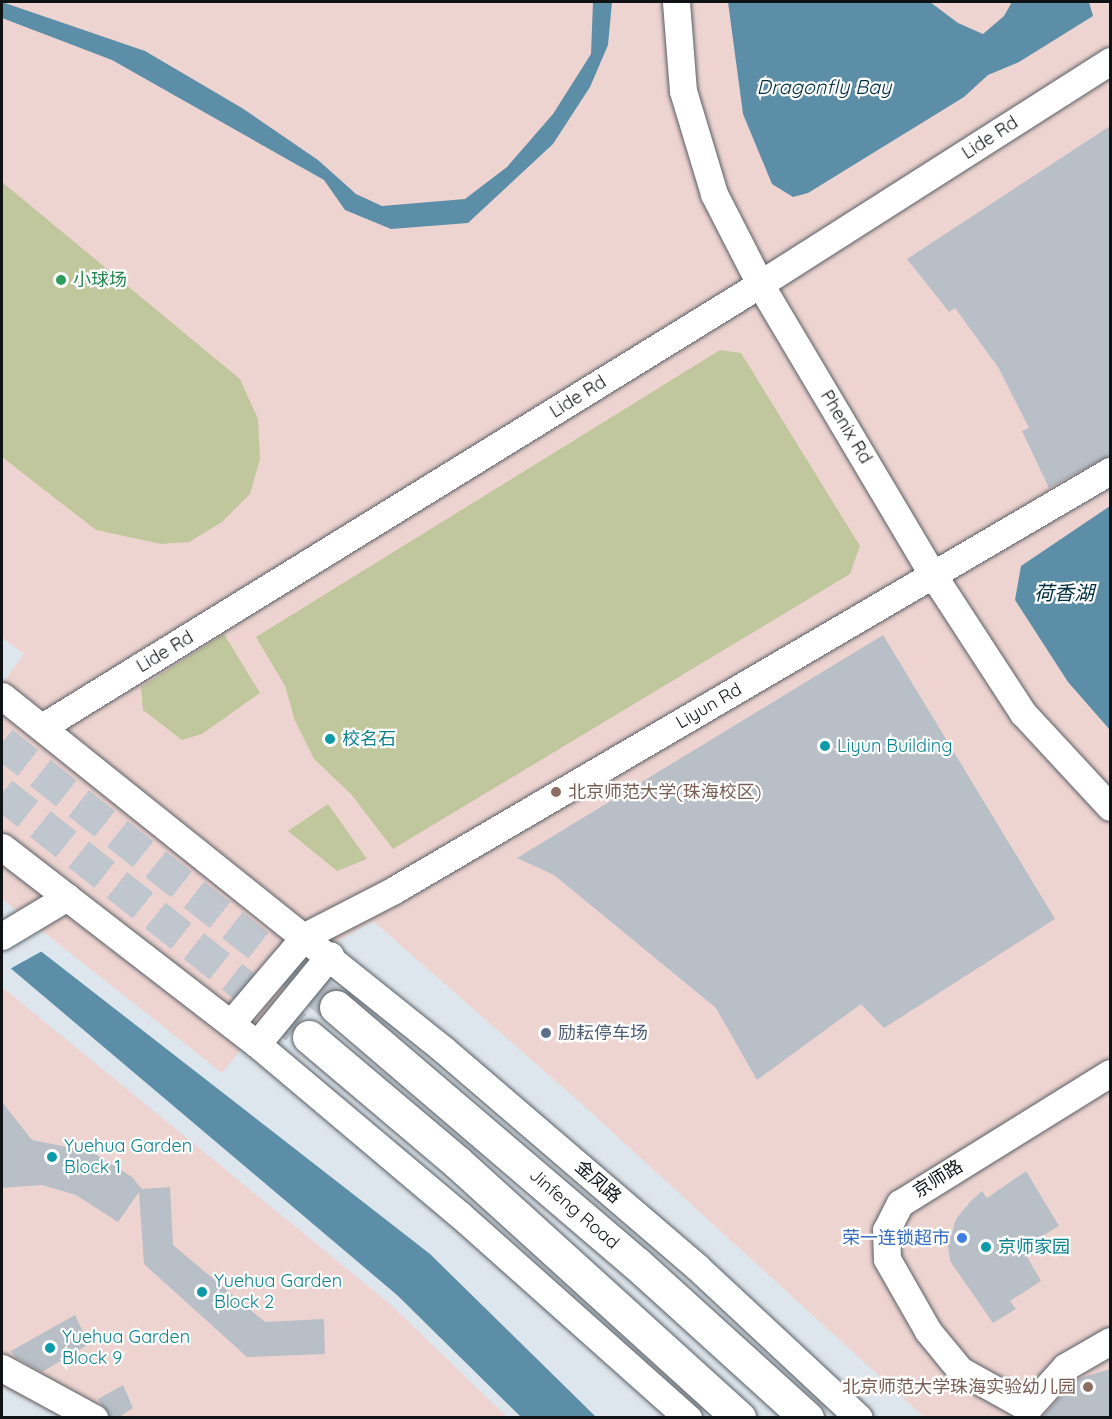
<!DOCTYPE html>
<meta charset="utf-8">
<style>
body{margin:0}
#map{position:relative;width:1112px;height:1419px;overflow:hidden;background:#dee6ed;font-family:Quicksand,"Noto Sans SC",sans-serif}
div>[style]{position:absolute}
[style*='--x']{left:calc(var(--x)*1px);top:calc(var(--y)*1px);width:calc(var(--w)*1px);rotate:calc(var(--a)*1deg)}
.education>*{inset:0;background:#eed4d1}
.green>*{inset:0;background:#c1c79c}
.water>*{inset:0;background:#5c8ea8}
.pier>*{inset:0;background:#dee6ed}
.building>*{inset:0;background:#b8bfc6}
.highway-tunnel>*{height:33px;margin-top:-16.5px;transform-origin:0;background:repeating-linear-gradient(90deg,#bfc6cd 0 33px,transparent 0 49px)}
.roads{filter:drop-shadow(0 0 2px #595f65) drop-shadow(0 0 2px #595f65)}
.minor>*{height:27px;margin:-13.5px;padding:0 13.5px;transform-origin:13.5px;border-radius:13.5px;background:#fff}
.highway>*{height:33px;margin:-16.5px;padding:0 16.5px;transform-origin:16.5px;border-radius:16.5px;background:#fff}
.dots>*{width:16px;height:16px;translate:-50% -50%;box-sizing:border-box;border:3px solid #fff;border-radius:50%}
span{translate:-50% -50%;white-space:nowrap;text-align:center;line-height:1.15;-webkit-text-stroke:4.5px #fff;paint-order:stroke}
.street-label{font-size:18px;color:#101315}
.leisure-label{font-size:18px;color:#27864d}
.left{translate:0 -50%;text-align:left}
.culture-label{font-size:18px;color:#0d838f}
.education-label{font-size:18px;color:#785e54}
.right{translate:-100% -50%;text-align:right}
.service-label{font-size:18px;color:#4e5e75}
.shop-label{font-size:18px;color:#366cbe}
.water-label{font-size:20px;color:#012f42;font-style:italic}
.frame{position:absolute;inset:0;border:3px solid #101315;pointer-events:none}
</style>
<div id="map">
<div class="education">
<div style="clip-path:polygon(2px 2px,1110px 2px,1110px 1417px,924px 1417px,574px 1097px,373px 921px,323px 950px,222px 1073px,2px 899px,2px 684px,24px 654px,2px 638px)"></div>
<div style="clip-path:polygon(2px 987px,390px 1304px,507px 1417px,61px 1417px,2px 1387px)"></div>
</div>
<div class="green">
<div style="clip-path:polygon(2px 182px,240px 379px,258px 419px,260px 459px,250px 494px,222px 522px,189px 542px,161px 544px,96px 530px,2px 457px)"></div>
<div style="clip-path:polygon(720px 350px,741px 353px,860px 546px,850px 574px,393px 849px,351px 794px,314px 759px,295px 721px,285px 686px,256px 637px)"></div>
<div style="clip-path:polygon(224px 634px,260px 693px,202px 734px,182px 740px,143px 710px,141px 687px)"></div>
<div style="clip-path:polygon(328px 804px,367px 859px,337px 871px,288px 831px)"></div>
</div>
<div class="water">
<div style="clip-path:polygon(2px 2px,145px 51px,242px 108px,318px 160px,356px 194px,382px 206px,465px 199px,507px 167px,553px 114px,591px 54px,593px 2px,612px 2px,608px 45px,590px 87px,553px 144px,468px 223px,391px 229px,345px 210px,324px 180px,112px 60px,2px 18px)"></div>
<div style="clip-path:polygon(728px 2px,930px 2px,958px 23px,983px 34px,1004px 16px,1012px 2px,1089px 2px,1093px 16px,1019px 62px,988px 75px,964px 97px,808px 193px,793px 197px,772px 184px,743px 114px)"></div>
<div style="clip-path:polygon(1110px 506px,1110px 730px,1068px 682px,1015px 600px,1021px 566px)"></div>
<div style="clip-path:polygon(2px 921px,430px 1254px,596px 1417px,521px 1417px,397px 1295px,2px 961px)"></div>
</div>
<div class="pier">
<div style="clip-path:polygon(2px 918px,3px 919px,44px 950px,8px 970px,2px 965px)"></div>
</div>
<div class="building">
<div style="clip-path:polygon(1110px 126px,1110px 455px,1049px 488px,1022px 431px,1029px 428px,998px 367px,955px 308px,949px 312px,907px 259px)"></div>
<div style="clip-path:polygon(883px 635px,1055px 919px,884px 1028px,861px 1004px,757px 1080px,716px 1008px,554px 875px,517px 858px)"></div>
<div style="clip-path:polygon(2px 1102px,32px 1140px,92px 1152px,132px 1177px,142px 1189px,170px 1187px,173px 1245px,265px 1322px,324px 1319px,325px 1354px,247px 1357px,144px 1264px,139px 1192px,118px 1222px,76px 1195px,42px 1185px,2px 1188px)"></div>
<div style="clip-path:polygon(1026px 1171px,1059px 1226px,1022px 1248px,1041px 1281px,1010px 1301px,1016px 1309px,993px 1323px,950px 1261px,948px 1246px,956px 1219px,971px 1201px,982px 1191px,987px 1198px)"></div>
<div style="clip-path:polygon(75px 1315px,89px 1344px,42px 1372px,15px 1357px,11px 1351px)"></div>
<div style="clip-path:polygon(1110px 1369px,1110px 1418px,1041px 1418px,1077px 1379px)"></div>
<div style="clip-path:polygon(123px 1385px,133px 1408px,118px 1418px,110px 1418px,98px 1399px)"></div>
</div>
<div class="highway-tunnel">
<div style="--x:2;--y:742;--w:426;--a:38.4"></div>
<div style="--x:2;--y:793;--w:392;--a:38.5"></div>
</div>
<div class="roads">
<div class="minor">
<div style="--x:676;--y:2;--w:89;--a:85.5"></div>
<div style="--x:683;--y:91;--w:108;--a:73.2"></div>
<div style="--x:714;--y:194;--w:101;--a:62.9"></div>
<div style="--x:760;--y:284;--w:339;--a:59.3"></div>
<div style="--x:933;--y:575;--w:165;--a:56.9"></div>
<div style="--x:1023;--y:713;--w:128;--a:47.2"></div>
<div style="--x:2;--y:696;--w:566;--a:38.69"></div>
<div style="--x:444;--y:1050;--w:333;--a:40.6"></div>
<div style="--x:697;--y:1267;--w:221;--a:43"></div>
<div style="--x:42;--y:727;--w:844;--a:-31.67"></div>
<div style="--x:760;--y:284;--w:415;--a:-32.5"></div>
<div style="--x:2;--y:847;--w:322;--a:37.7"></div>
<div style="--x:257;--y:1044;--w:264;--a:40.1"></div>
<div style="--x:459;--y:1214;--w:307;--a:41.7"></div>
<div style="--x:2;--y:936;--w:76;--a:-31"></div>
<div style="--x:231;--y:1023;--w:114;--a:-49.6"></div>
<div style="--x:305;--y:936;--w:100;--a:-27.3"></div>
<div style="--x:394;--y:890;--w:830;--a:-30.34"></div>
<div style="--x:257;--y:1044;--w:115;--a:-50.6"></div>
<div style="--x:1110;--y:1073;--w:247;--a:148.2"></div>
<div style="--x:900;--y:1203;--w:30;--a:117"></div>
<div style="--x:886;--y:1230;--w:29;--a:88"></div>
<div style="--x:887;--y:1259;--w:83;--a:60.3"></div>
<div style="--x:928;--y:1331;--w:50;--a:50.6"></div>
<div style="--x:960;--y:1370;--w:78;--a:29.2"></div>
<div style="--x:1028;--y:1408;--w:55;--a:-47.9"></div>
<div style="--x:1065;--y:1367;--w:52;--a:-30"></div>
<div style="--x:2;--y:1368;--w:105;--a:28.5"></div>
</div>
<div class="highway">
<div style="--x:336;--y:1007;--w:394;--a:40.5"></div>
<div style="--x:636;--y:1263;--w:231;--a:42.2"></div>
<div style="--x:309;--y:1037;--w:194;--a:40.2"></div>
<div style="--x:457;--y:1162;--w:381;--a:42.2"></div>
</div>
</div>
<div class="dots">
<div style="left:61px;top:280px;background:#2e9e5b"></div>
<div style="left:330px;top:739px;background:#0f9aa8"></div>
<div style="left:825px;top:746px;background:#0f9aa8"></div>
<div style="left:556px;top:792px;background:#8d6e63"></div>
<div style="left:546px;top:1033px;background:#5c6f8a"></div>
<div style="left:52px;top:1157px;background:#0f9aa8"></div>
<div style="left:962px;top:1238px;background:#3f7fe0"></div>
<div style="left:986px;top:1247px;background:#0f9aa8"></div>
<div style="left:202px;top:1292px;background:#0f9aa8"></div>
<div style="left:50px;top:1348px;background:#0f9aa8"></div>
<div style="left:1088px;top:1387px;background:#8d6e63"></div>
</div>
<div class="street-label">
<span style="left:990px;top:138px;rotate:-33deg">Lide Rd</span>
<span style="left:578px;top:397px;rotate:-32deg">Lide Rd</span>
<span style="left:846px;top:427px;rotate:59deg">Phenix Rd</span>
<span style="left:165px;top:652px;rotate:-31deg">Lide Rd</span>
<span style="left:709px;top:706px;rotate:-30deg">Liyun Rd</span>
<span style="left:938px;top:1179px;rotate:-32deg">京师路</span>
<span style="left:598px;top:1182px;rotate:41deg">金凤路</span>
<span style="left:574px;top:1209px;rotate:41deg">Jinfeng Road</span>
</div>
<div class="leisure-label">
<span class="left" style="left:73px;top:280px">小球场</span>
</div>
<div class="culture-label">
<span class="left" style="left:342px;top:739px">校名石</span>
<span class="left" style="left:837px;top:746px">Liyun Building</span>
<span class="left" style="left:64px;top:1157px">Yuehua Garden<br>Block 1</span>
<span class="left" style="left:998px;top:1247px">京师家园</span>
<span class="left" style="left:214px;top:1292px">Yuehua Garden<br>Block 2</span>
<span class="left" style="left:62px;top:1348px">Yuehua Garden<br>Block 9</span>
</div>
<div class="education-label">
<span class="left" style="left:568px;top:792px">北京师范大学(珠海校区)</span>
<span class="right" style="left:1076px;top:1387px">北京师范大学珠海实验幼儿园</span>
</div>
<div class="service-label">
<span class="left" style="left:558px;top:1033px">励耘停车场</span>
</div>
<div class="shop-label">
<span class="right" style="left:950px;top:1238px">荣一连锁超市</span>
</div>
<div class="water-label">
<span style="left:824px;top:86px">Dragonfly Bay</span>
<span style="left:1064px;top:592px">荷香湖</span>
</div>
<div class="frame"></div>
</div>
